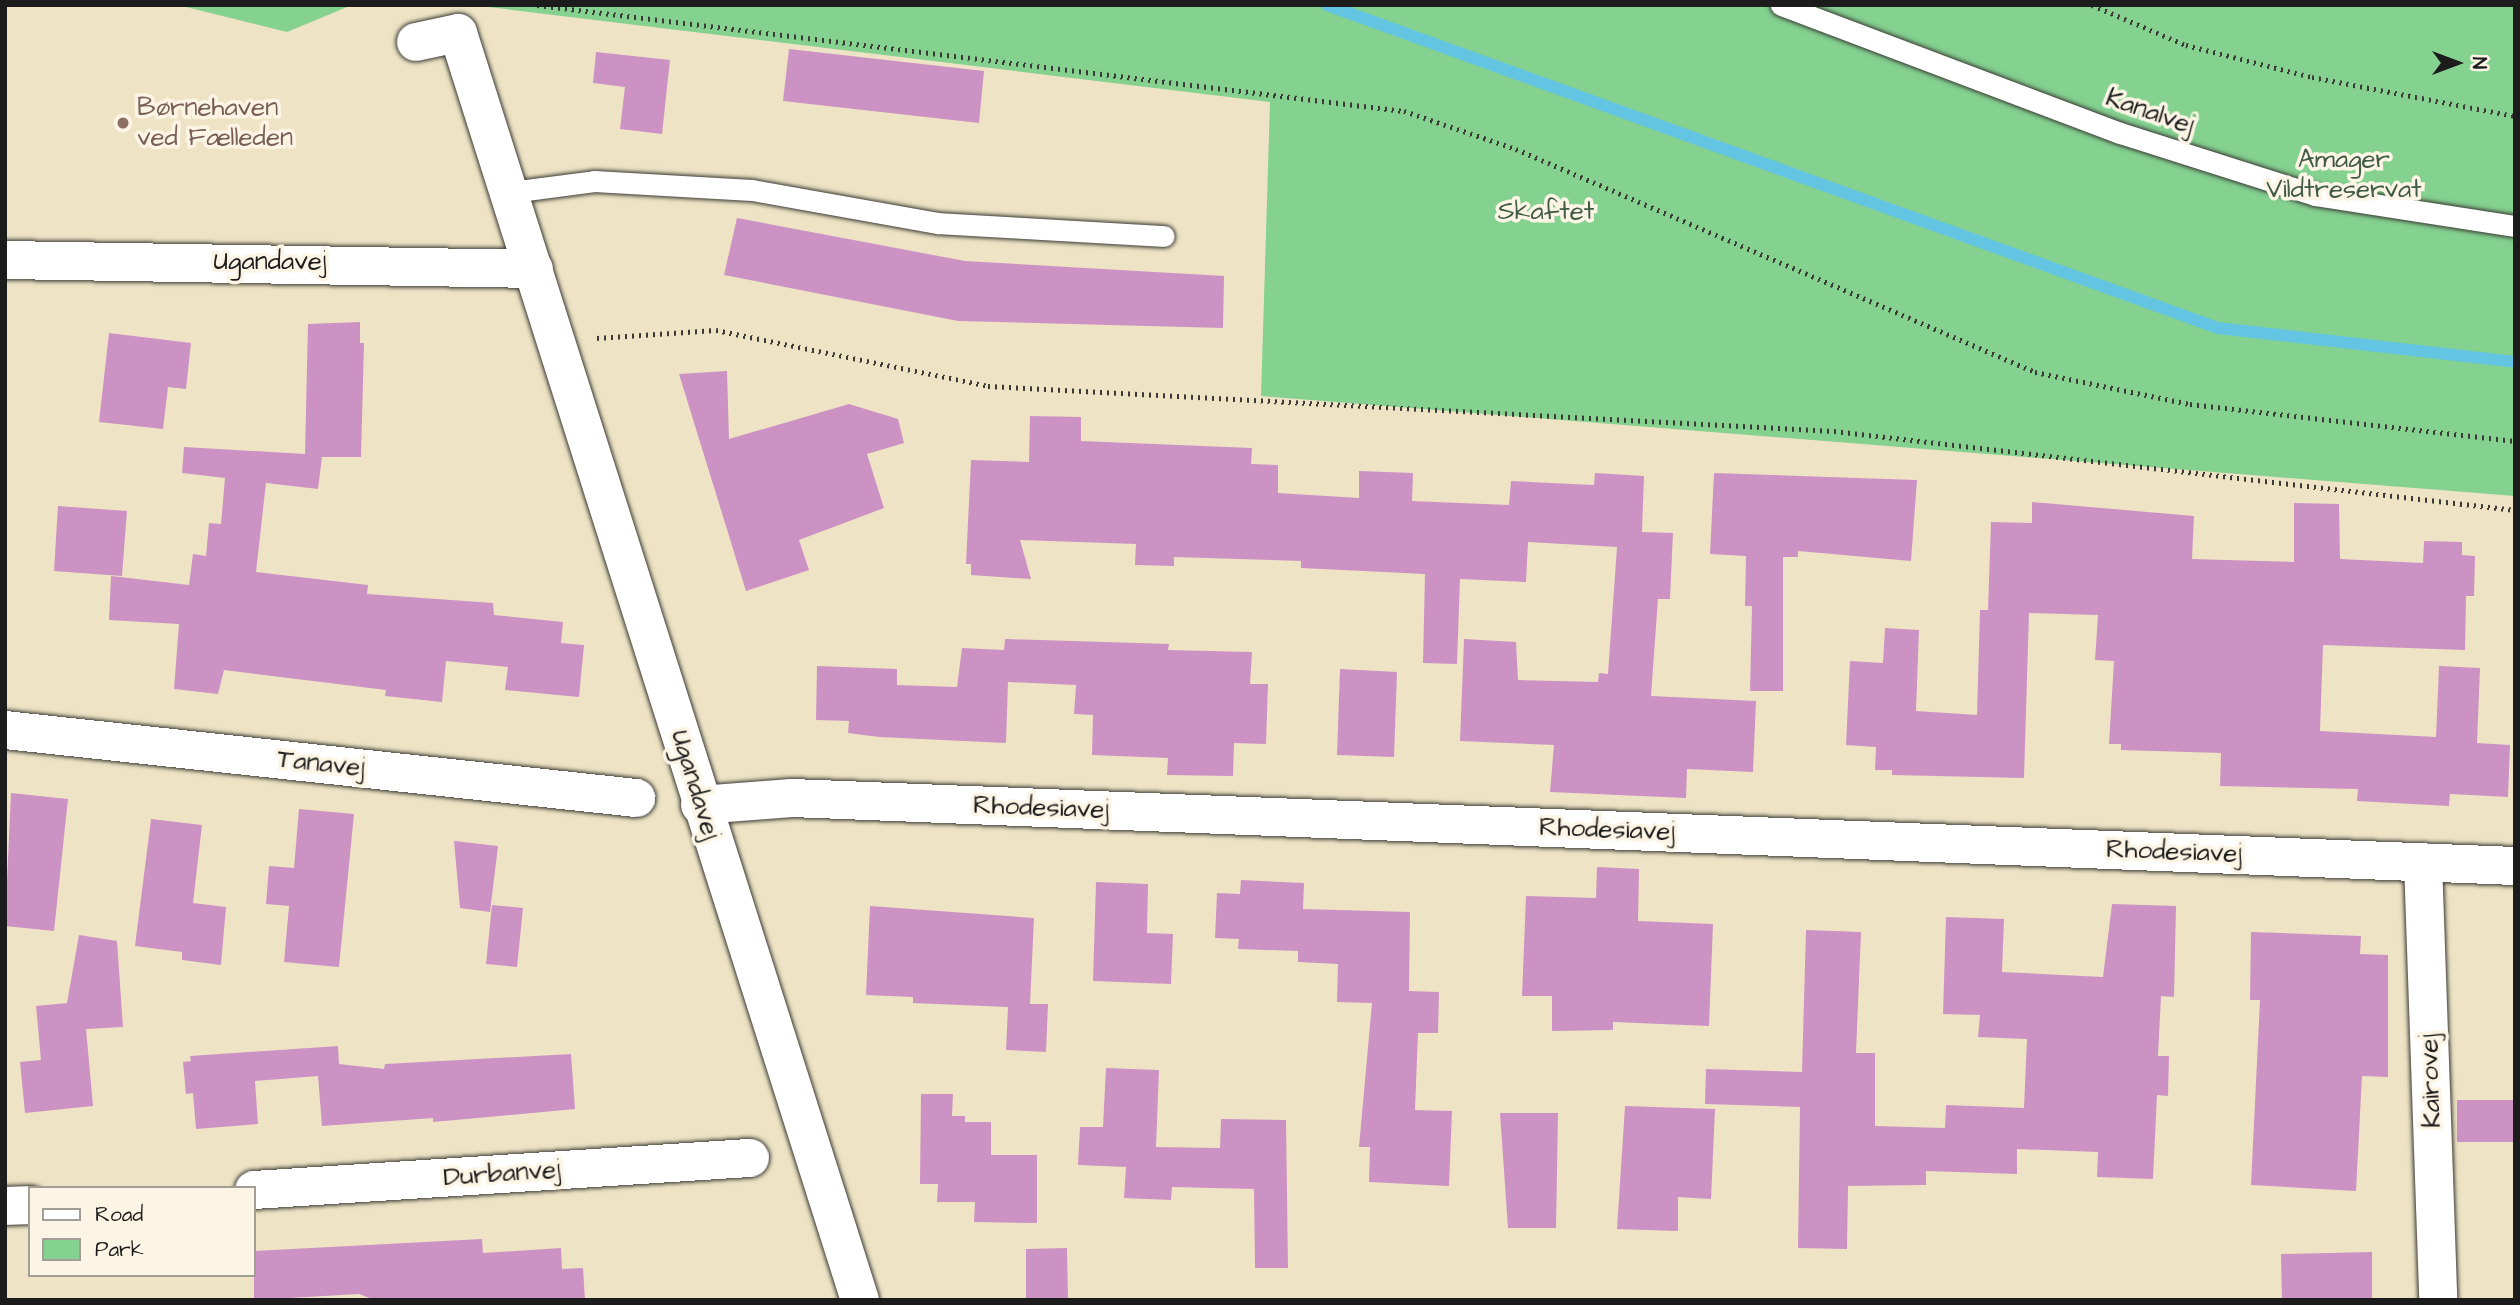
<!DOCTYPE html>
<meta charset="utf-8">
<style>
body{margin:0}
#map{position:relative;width:2520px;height:1305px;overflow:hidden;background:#eee4c5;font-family:"Architects Daughter",sans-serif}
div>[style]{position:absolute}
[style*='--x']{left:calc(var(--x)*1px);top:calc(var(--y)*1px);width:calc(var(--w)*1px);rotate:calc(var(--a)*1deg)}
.green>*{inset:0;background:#84d190}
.stream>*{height:12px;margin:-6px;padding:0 6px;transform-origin:6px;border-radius:6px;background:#63c5e1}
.building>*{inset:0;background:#cd92c4}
.path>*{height:4.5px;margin-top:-2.25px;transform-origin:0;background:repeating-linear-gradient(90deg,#3c3a35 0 2px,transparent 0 7px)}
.roads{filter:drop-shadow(0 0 2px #3c3a35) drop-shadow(0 0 2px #3c3a35)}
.lane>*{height:21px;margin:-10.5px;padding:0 10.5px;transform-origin:10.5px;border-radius:10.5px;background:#fff}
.street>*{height:38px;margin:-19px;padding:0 19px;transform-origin:19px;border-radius:19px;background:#fff}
.dots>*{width:19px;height:19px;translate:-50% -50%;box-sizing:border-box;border:4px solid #fcf5e5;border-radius:50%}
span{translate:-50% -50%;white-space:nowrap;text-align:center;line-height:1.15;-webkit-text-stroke:7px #fcf5e5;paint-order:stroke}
.education-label{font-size:26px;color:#785e54}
.left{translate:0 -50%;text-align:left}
.street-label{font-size:26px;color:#1c1c1c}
.park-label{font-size:26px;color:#405b45}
.frame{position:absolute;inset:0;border:7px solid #1c1c1c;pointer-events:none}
.legend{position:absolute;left:28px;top:1186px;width:228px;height:91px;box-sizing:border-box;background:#fcf5e5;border:2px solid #a29e95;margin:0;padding:9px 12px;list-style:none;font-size:21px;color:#1c1c1c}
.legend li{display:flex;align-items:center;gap:14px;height:35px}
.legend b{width:35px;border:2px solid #a29e95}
.north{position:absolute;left:2422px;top:28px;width:70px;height:70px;-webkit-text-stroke:5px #fcf5e5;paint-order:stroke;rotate:90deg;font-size:19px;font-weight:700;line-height:28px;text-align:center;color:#1c1c1c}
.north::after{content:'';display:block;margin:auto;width:24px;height:32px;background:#1c1c1c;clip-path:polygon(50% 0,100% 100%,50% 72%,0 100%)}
</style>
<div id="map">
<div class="green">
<div style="clip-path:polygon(178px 5px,352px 5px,287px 32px)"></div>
<div style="clip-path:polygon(472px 5px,2515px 5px,2515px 496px,1261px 396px,1270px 102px)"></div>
</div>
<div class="stream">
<div style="--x:1327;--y:5;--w:948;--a:19.93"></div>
<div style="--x:2218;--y:328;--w:299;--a:6.5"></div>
</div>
<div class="building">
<div style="clip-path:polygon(789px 49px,984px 71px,979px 123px,783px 101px)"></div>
<div style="clip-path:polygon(596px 52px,670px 60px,662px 134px,620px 129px,625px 87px,593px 83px)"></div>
<div style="clip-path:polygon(737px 218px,965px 261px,1224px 276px,1223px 328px,958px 321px,724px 275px)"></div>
<div style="clip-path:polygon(360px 322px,360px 343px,364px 343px,361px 457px,322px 457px,318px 489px,266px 483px,256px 572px,368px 585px,367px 594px,493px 603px,494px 615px,563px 622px,561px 643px,584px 645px,579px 697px,505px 690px,508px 667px,446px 661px,442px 702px,385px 696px,386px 690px,224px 670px,218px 694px,174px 689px,179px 624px,109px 620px,111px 576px,189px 585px,193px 554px,206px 556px,209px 523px,221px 524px,225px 478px,182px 473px,184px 447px,305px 454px,308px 324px)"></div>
<div style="clip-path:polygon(109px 333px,191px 343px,186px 389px,168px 387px,163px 429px,99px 422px)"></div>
<div style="clip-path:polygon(727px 371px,729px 439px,849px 404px,898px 419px,904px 443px,867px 454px,884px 508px,799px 540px,809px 570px,746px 591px,679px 374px)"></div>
<div style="clip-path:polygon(1030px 416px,1081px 417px,1081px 441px,1252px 448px,1251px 464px,1278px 465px,1278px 493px,1359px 498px,1359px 471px,1413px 473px,1412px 501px,1509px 505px,1511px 481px,1594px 485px,1595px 473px,1644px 476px,1642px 532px,1673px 533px,1670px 599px,1658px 599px,1651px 696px,1756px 701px,1753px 772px,1687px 769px,1686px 798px,1550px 792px,1554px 745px,1460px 741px,1464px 639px,1516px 642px,1518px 680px,1598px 682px,1599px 673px,1608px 674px,1617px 547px,1528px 542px,1526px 582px,1460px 579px,1457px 664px,1423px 663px,1425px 574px,1301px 568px,1301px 561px,1174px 557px,1174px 566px,1135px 565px,1136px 544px,1020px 540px,1031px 579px,971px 575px,971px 564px,966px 564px,971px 460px,1029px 462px)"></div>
<div style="clip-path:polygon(1714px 473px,1917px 480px,1911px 561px,1798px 551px,1798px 557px,1783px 557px,1783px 691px,1750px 691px,1752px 606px,1745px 606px,1746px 556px,1710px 554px)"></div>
<div style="clip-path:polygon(2032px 502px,2194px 516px,2192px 559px,2294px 562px,2294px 503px,2339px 504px,2340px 559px,2423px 563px,2424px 541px,2462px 542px,2462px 555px,2475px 556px,2474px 596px,2466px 596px,2465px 650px,2323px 645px,2320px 731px,2436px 737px,2439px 666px,2480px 668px,2477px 743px,2510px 745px,2508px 797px,2450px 794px,2449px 806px,2357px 801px,2358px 789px,2220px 786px,2221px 753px,2121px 750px,2121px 744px,2109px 744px,2114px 661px,2095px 660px,2098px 615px,2029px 613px,2024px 778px,1892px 775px,1892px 770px,1875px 770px,1876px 747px,1846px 745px,1850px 661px,1883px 663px,1885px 628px,1919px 630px,1916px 711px,1977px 715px,1980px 610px,1988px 610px,1991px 522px,2032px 523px)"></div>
<div style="clip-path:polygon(58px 506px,127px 511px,122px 576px,54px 571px)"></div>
<div style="clip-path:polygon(1005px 639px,1169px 644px,1168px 650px,1252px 652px,1250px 684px,1268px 684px,1266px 744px,1234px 743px,1233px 776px,1167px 775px,1168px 758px,1092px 755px,1093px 715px,1074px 714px,1076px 685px,1008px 682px,1006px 743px,879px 737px,848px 733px,849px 721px,816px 720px,817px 666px,897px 669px,897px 685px,957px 687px,962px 648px,1004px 650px)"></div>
<div style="clip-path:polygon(1340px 669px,1397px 672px,1394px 757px,1337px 755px)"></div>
<div style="clip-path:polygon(11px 793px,68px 799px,54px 931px,5px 926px)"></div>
<div style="clip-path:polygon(299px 809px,354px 814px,339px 967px,284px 962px,289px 906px,266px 904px,269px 866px,294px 868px)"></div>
<div style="clip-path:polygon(151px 819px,202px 825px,193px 903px,226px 907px,221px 965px,182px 960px,182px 952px,135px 946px)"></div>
<div style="clip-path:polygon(454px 841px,498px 846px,490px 912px,460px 908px)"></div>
<div style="clip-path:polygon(1597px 867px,1639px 869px,1638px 921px,1713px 924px,1709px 1026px,1613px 1022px,1613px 1030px,1552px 1031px,1552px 996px,1522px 996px,1526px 896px,1596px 898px)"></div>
<div style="clip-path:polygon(1241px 880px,1304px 883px,1303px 909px,1410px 912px,1409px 991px,1439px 992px,1438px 1033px,1418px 1033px,1415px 1110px,1452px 1111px,1449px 1186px,1369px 1182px,1370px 1147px,1359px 1147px,1372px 1003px,1337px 1002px,1338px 964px,1298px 962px,1298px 951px,1238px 949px,1239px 939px,1215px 938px,1217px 893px,1240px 894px)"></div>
<div style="clip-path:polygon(1096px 882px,1148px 884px,1147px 933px,1173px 934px,1171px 984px,1093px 981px)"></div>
<div style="clip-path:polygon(2112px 904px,2176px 906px,2174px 997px,2161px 996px,2158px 1056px,2169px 1056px,2168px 1096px,2157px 1095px,2153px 1179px,2097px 1177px,2098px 1152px,2017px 1149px,2017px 1174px,1926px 1171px,1926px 1185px,1848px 1186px,1847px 1249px,1798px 1248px,1800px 1107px,1705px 1104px,1706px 1069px,1802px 1072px,1806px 930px,1861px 932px,1856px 1053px,1875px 1053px,1875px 1126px,1945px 1128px,1946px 1105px,2024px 1108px,2027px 1039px,1978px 1037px,1980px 1015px,1943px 1014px,1946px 917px,2004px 919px,2002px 972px,2103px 977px)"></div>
<div style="clip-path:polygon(492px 905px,523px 908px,517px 967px,486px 964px)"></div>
<div style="clip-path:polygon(870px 906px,1034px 918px,1030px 1004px,1048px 1004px,1046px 1052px,1006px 1050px,1008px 1007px,913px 1003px,913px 997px,866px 995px)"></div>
<div style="clip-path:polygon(2251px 932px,2361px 936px,2360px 954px,2388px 955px,2388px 1077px,2362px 1076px,2356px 1191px,2251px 1185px,2260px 1000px,2250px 1000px)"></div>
<div style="clip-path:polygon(79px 935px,117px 941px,123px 1027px,86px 1029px,93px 1106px,25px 1113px,20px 1062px,41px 1060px,36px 1006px,67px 1003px)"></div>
<div style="clip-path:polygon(338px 1046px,339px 1064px,384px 1069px,385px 1064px,571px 1054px,575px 1109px,433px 1122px,433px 1118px,322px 1126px,318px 1076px,255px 1081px,258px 1124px,196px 1129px,193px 1093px,186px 1094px,183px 1062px,191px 1061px,190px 1056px)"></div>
<div style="clip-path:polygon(1106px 1068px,1159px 1070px,1156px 1147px,1220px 1148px,1221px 1119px,1286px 1120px,1288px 1268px,1255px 1268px,1254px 1189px,1172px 1187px,1171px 1200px,1124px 1198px,1126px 1167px,1078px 1165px,1080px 1127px,1103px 1127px)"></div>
<div style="clip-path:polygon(921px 1094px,953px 1094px,952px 1116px,965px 1116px,965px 1122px,991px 1122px,991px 1155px,1037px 1155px,1037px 1223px,974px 1222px,975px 1202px,937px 1202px,938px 1184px,920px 1184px)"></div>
<div style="clip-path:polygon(2457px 1100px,2515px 1100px,2515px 1142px,2457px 1142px)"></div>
<div style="clip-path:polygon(1625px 1106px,1715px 1109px,1711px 1199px,1678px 1197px,1678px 1231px,1617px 1229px)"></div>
<div style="clip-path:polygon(1500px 1113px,1558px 1113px,1556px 1228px,1508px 1228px)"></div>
<div style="clip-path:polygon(482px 1239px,483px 1253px,561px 1248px,562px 1269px,583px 1268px,585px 1300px,375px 1300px,359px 1294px,254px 1300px,254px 1251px)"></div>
<div style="clip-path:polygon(1067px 1248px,1068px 1300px,1026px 1300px,1026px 1249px)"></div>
<div style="clip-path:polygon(2372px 1252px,2372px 1300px,2282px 1300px,2281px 1254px)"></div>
</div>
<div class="path">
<div style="--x:537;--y:5;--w:873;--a:6.97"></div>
<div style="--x:1404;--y:111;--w:118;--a:18.7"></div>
<div style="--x:1516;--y:149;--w:565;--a:23.25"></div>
<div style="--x:2035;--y:372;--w:158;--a:11.7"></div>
<div style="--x:2190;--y:404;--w:327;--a:6.5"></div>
<div style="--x:2092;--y:5;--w:102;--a:23.1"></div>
<div style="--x:2186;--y:45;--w:130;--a:14.3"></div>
<div style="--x:2312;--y:77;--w:207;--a:10.9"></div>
<div style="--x:597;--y:338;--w:119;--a:-3.8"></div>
<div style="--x:716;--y:330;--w:278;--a:11.6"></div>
<div style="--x:988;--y:386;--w:847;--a:3.04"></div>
<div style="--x:1834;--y:431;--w:686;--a:6.62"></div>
</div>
<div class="roads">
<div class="lane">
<div style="--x:1781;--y:5;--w:362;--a:20.7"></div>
<div style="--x:2120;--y:133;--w:205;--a:17.6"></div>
<div style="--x:2315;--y:195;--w:202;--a:8.8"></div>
<div style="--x:511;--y:192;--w:84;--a:-7.5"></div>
<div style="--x:594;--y:181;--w:158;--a:3.3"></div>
<div style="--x:752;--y:190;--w:189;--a:10.1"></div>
<div style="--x:938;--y:223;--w:226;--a:3.3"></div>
</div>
<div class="street">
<div style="--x:416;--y:42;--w:43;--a:-12.1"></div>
<div style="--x:458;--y:33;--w:1329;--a:72.4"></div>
<div style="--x:5;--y:260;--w:529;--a:0.97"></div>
<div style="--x:5;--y:730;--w:635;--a:6.15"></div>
<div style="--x:700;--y:805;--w:92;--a:-4.4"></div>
<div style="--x:792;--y:798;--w:1724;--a:2.26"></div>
<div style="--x:2423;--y:862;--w:438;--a:88"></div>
<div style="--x:254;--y:1190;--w:497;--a:-3.7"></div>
<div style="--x:5;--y:1206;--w:25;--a:-2"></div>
</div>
</div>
<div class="dots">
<div style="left:123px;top:123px;background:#8d6e63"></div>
</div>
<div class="education-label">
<span class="left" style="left:137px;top:123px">Børnehaven<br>ved Fælleden</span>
</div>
<div class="street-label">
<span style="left:2150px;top:112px;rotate:19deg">Kanalvej</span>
<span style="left:270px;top:262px">Ugandavej</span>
<span style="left:321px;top:764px;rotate:6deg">Tanavej</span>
<span style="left:695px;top:785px;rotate:73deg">Ugandavej</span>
<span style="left:1041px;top:808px;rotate:2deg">Rhodesiavej</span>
<span style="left:1607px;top:830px;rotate:2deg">Rhodesiavej</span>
<span style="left:2174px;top:852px;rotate:2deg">Rhodesiavej</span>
<span style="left:2431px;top:1081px;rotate:-92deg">Kairovej</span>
<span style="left:502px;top:1174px;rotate:-4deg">Durbanvej</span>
</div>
<div class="park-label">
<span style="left:2344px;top:175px">Amager<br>Vildtreservat</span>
<span style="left:1546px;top:212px">Skaftet</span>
</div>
<div class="frame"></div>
<ul class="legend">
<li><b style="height:9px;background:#fff"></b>Road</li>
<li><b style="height:19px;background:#84d190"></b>Park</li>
</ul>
<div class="north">N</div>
</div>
